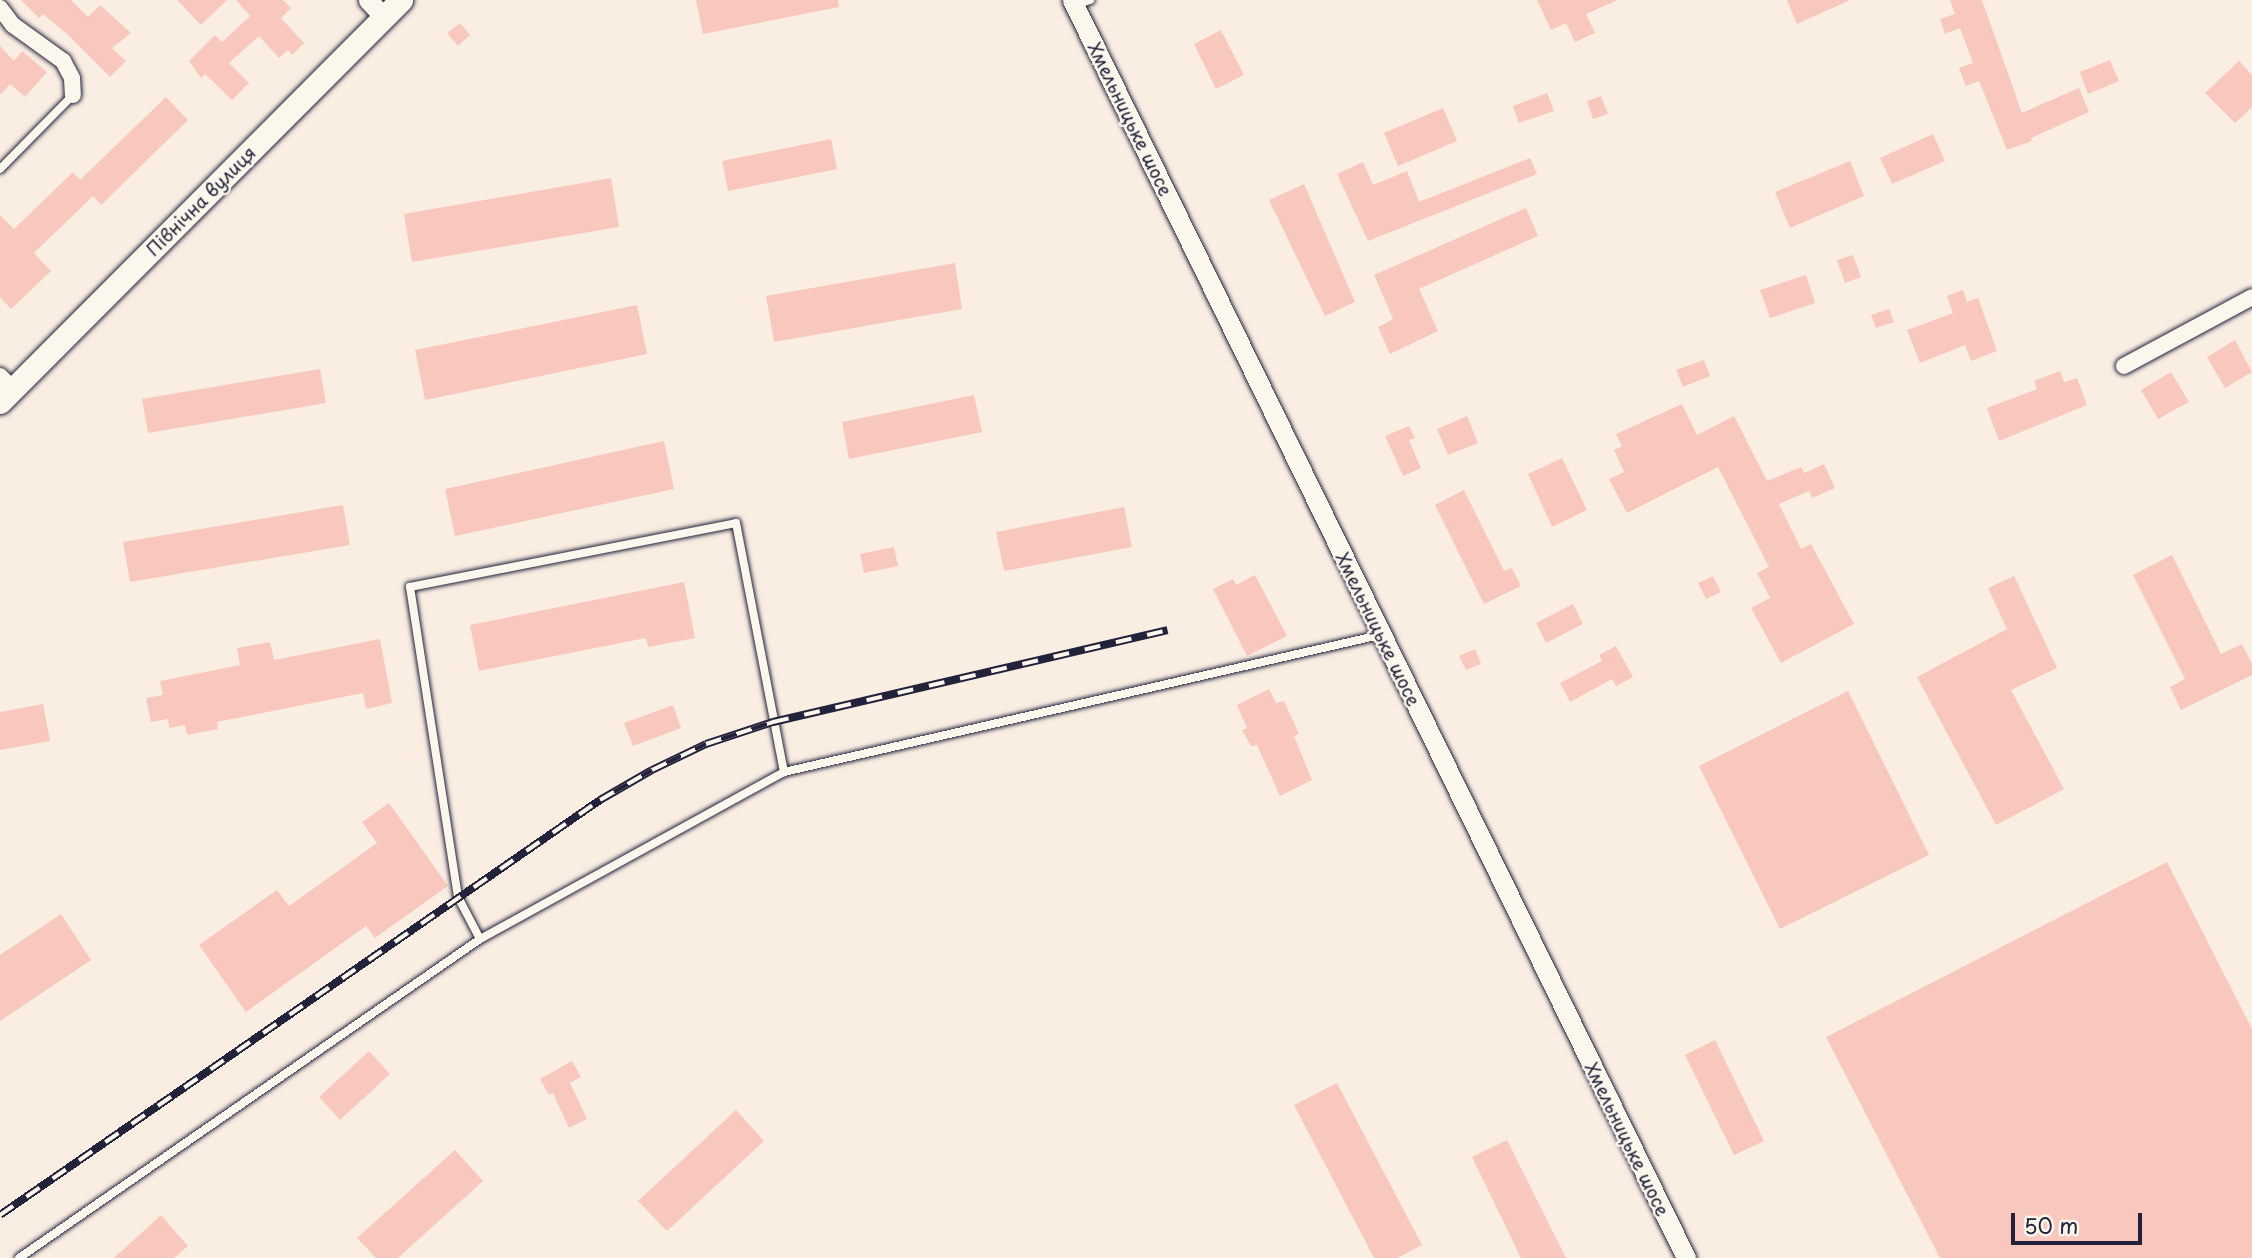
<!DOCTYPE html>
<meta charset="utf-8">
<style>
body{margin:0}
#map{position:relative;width:2252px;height:1258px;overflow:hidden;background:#faeee3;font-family:"Playpen Sans",sans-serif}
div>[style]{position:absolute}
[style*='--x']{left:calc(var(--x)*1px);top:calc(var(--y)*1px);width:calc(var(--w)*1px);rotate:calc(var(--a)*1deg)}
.building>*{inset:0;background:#f8c8bf}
.roads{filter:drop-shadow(0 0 2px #22223b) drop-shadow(0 0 2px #22223b)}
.service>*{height:8px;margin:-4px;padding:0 4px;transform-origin:4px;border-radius:4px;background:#fbf7ec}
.minor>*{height:16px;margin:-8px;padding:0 8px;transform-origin:8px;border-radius:8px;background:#fbf7ec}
.tertiary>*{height:19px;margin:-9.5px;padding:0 9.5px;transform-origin:9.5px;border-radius:9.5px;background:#fbf7ec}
.secondary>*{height:23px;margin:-11.5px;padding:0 11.5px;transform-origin:11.5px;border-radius:11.5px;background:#fbf7ec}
.rail>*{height:8px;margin-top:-4px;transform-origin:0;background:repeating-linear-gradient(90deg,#fbf7ec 0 16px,#22223b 0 32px);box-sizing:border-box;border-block:2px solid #22223b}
span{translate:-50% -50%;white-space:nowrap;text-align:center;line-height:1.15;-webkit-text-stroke:5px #fbf7ec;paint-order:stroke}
.street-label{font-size:18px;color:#22223b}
.scale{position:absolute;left:2011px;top:1213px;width:131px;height:32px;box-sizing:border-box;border:4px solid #22223b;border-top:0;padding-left:9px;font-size:21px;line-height:24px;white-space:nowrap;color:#22223b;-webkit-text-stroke:5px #fbf7ec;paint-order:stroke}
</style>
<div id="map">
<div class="building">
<div style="clip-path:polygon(21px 0,71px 0,88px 17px,100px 5px,131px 33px,112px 48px,126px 61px,110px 77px,67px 34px,43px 14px,39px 18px)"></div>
<div style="clip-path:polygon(177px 0,227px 0,201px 25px)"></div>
<div style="clip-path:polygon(236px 0,283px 0,291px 8px,281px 18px,304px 43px,292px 55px,288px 50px,279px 58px,259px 36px,229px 63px,249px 83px,232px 100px,205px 74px,201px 78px,189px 61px,215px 35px,222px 42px,250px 16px)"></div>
<div style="clip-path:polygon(696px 0,838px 0,839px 7px,703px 34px)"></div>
<div style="clip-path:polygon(1537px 0,1618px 0,1586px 14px,1595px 33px,1575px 42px,1566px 23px,1551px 30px)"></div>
<div style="clip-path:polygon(1787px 0,1850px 0,1797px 24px)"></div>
<div style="clip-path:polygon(1950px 0,1982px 0,2022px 113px,2079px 88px,2089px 112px,2031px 138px,2032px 141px,2007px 150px,1979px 81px,1966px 86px,1959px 68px,1973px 63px,1960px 28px,1945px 34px,1940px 19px,1955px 14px)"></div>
<div style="clip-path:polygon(460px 23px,470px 35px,458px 46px,447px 33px)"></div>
<div style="clip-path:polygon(1221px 30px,1244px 75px,1216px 89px,1194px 44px)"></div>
<div style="clip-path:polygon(0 46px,14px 61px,22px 51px,47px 72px,25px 97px,10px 84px,0 95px)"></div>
<div style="clip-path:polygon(2110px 60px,2119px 81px,2088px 94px,2080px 72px)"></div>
<div style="clip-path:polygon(2239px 61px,2252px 75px,2252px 107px,2235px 123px,2205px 93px)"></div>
<div style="clip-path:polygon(1547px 93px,1554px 111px,1519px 123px,1513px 106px)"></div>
<div style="clip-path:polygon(1601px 96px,1608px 114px,1593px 119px,1587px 101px)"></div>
<div style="clip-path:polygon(166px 97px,188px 120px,101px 205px,93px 196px,34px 253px,51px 271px,11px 309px,0 297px,0 215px,14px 229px,73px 172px,80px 180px)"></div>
<div style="clip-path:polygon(1443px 108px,1457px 141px,1398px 166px,1384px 133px)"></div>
<div style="clip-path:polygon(1933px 134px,1945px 161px,1892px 184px,1880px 158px)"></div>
<div style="clip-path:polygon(831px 139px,837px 169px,728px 191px,722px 161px)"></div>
<div style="clip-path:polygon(1530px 158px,1537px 174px,1368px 241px,1337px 174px,1363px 162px,1373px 185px,1407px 171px,1419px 202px)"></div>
<div style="clip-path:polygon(1850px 161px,1864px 196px,1790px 228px,1775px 192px)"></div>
<div style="clip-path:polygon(611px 178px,619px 227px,412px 262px,404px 214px)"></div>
<div style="clip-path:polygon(1304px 184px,1355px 302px,1325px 316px,1269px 200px)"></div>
<div style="clip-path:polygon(1526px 208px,1538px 236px,1419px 289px,1438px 331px,1390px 354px,1378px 327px,1393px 319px,1374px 275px)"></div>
<div style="clip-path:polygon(1853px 255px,1861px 277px,1845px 283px,1837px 260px)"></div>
<div style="clip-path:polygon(955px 263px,962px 309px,774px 342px,766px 296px)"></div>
<div style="clip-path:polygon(1806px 275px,1815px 303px,1770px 318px,1760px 290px)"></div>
<div style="clip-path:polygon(1963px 290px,1967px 302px,1978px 298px,1997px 351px,1971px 361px,1965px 345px,1920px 363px,1907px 330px,1953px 313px,1947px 296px)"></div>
<div style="clip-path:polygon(637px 305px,647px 354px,425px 400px,415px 350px)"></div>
<div style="clip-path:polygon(1889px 309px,1894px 322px,1876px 328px,1871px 315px)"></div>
<div style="clip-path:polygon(2235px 340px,2252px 372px,2225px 388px,2207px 357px)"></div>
<div style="clip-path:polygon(1704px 360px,1710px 376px,1683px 387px,1676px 370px)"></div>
<div style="clip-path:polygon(320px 369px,326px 403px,148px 433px,142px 399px)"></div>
<div style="clip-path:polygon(2060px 371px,2064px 382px,2077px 378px,2087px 405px,1999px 441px,1987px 408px,2037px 389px,2034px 381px)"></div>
<div style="clip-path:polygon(2171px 372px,2189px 402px,2158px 419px,2141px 390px)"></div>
<div style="clip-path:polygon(974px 395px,982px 432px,849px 459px,842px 422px)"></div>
<div style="clip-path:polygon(1682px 404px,1697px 435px,1734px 416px,1767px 481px,1801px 467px,1804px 473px,1824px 464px,1835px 488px,1812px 498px,1809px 491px,1779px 504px,1801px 549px,1811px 544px,1854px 624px,1781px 663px,1751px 608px,1770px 598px,1757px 573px,1769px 567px,1718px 467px,1627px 513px,1609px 479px,1624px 472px,1614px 450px,1622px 446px,1616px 434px)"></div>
<div style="clip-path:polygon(1467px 416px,1478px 443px,1448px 455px,1437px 429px)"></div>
<div style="clip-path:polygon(1409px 426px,1415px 438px,1409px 440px,1421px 468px,1403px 476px,1385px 436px)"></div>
<div style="clip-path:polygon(664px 441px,674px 489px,455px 536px,445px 489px)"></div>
<div style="clip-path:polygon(1562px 458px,1587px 510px,1552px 527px,1528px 474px)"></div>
<div style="clip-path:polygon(1464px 490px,1504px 571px,1512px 568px,1521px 586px,1484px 604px,1435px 505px)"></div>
<div style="clip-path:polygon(343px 505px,350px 545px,130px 582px,123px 542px)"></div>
<div style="clip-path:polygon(1124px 507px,1132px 547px,1004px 571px,996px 532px)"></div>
<div style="clip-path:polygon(894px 547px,898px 566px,864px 573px,860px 554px)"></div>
<div style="clip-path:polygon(2172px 555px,2221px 654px,2242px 644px,2252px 664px,2252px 675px,2181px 710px,2170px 687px,2185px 679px,2133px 575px)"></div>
<div style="clip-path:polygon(1255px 575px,1287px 636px,1247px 656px,1213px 589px,1233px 579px,1236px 585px)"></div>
<div style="clip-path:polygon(1713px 576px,1721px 592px,1706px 599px,1698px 583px)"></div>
<div style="clip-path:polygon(2014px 576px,2057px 668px,2011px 690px,2064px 789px,1996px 825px,1917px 677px,2007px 629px,1988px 588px)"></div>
<div style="clip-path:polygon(684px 582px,695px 638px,648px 647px,646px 638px,479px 671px,470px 625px)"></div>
<div style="clip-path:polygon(1573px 604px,1583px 624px,1546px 643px,1536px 623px)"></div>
<div style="clip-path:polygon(380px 639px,392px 703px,366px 709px,363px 693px,217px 722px,218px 729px,187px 735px,185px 725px,169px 728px,168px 719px,151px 722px,146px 698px,163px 695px,160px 681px,240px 665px,237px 648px,270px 642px,274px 660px)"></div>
<div style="clip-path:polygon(1616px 646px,1633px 677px,1616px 686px,1612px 679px,1570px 702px,1560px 683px,1602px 661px,1599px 655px)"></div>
<div style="clip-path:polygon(1475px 649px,1481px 664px,1466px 670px,1459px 656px)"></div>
<div style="clip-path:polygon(1269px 689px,1276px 703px,1284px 701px,1299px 734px,1294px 736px,1312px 780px,1280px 796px,1257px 745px,1251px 746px,1242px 730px,1247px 728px,1237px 705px)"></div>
<div style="clip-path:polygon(1848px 691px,1929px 855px,1780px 929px,1699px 766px)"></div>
<div style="clip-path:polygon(43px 704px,50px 741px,0 750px,0 712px)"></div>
<div style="clip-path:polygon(673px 705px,681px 728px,633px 746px,624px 723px)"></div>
<div style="clip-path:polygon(389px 803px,448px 886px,375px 938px,366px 926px,246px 1012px,199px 945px,277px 890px,289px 906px,377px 843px,362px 822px)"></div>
<div style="clip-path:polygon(2167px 862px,2252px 1029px,2252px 1258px,1940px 1258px,1826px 1037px)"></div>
<div style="clip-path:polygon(61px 914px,91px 960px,0 1021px,0 955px)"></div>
<div style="clip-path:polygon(1715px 1040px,1764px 1141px,1734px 1155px,1685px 1055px)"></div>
<div style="clip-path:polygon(369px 1051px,390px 1074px,340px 1120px,319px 1097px)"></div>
<div style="clip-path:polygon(572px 1061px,581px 1077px,570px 1083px,587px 1119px,569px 1128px,553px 1093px,549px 1095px,540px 1079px)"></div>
<div style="clip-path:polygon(1337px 1083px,1422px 1245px,1397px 1258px,1374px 1258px,1294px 1105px)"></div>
<div style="clip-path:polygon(736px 1110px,764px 1141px,667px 1231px,638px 1201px)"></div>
<div style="clip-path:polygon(1507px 1140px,1566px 1258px,1521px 1258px,1472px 1157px)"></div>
<div style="clip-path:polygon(455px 1150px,483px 1181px,398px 1258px,376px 1258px,357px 1238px)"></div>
<div style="clip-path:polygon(161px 1215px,188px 1246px,174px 1258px,114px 1258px)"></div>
</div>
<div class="roads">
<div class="service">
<div style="--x:1075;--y:5;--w:16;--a:-18"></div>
<div style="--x:0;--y:169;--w:104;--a:-45.4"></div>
<div style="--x:480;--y:939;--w:47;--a:-117.6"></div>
<div style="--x:458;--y:897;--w:314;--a:-98.8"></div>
<div style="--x:410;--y:587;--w:332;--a:-11.1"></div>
<div style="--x:736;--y:523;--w:254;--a:79.1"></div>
<div style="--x:19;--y:1258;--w:561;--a:-34.68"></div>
<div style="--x:480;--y:939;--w:347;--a:-28.8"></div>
<div style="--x:784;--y:772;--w:612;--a:-12.95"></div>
</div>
<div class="minor">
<div style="--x:0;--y:8;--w:21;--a:53"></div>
<div style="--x:13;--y:25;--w:62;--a:35.8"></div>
<div style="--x:63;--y:61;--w:19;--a:62"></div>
<div style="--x:72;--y:78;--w:17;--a:87"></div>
<div style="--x:2124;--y:366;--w:145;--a:-28.3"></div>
<div style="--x:0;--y:376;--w:18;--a:45"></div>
</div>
<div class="tertiary">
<div style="--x:368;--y:0;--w:23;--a:47"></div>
<div style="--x:1072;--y:0;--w:1400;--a:63.98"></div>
</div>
<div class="secondary">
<div style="--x:0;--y:402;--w:568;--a:-45.07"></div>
</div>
</div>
<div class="rail">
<div style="--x:0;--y:1215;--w:730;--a:-34.67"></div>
<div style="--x:600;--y:800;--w:60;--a:-30"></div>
<div style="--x:652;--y:770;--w:60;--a:-25.7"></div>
<div style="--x:706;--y:744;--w:71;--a:-18.2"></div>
<div style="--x:773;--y:722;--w:405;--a:-13.1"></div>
</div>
<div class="street-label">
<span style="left:1130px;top:119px;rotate:64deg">Хмельницьке шосе</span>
<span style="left:201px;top:201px;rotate:-45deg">Північна вулиця</span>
<span style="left:1378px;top:629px;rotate:64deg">Хмельницьке шосе</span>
<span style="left:1627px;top:1139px;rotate:64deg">Хмельницьке шосе</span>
</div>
<div class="scale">50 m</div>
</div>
